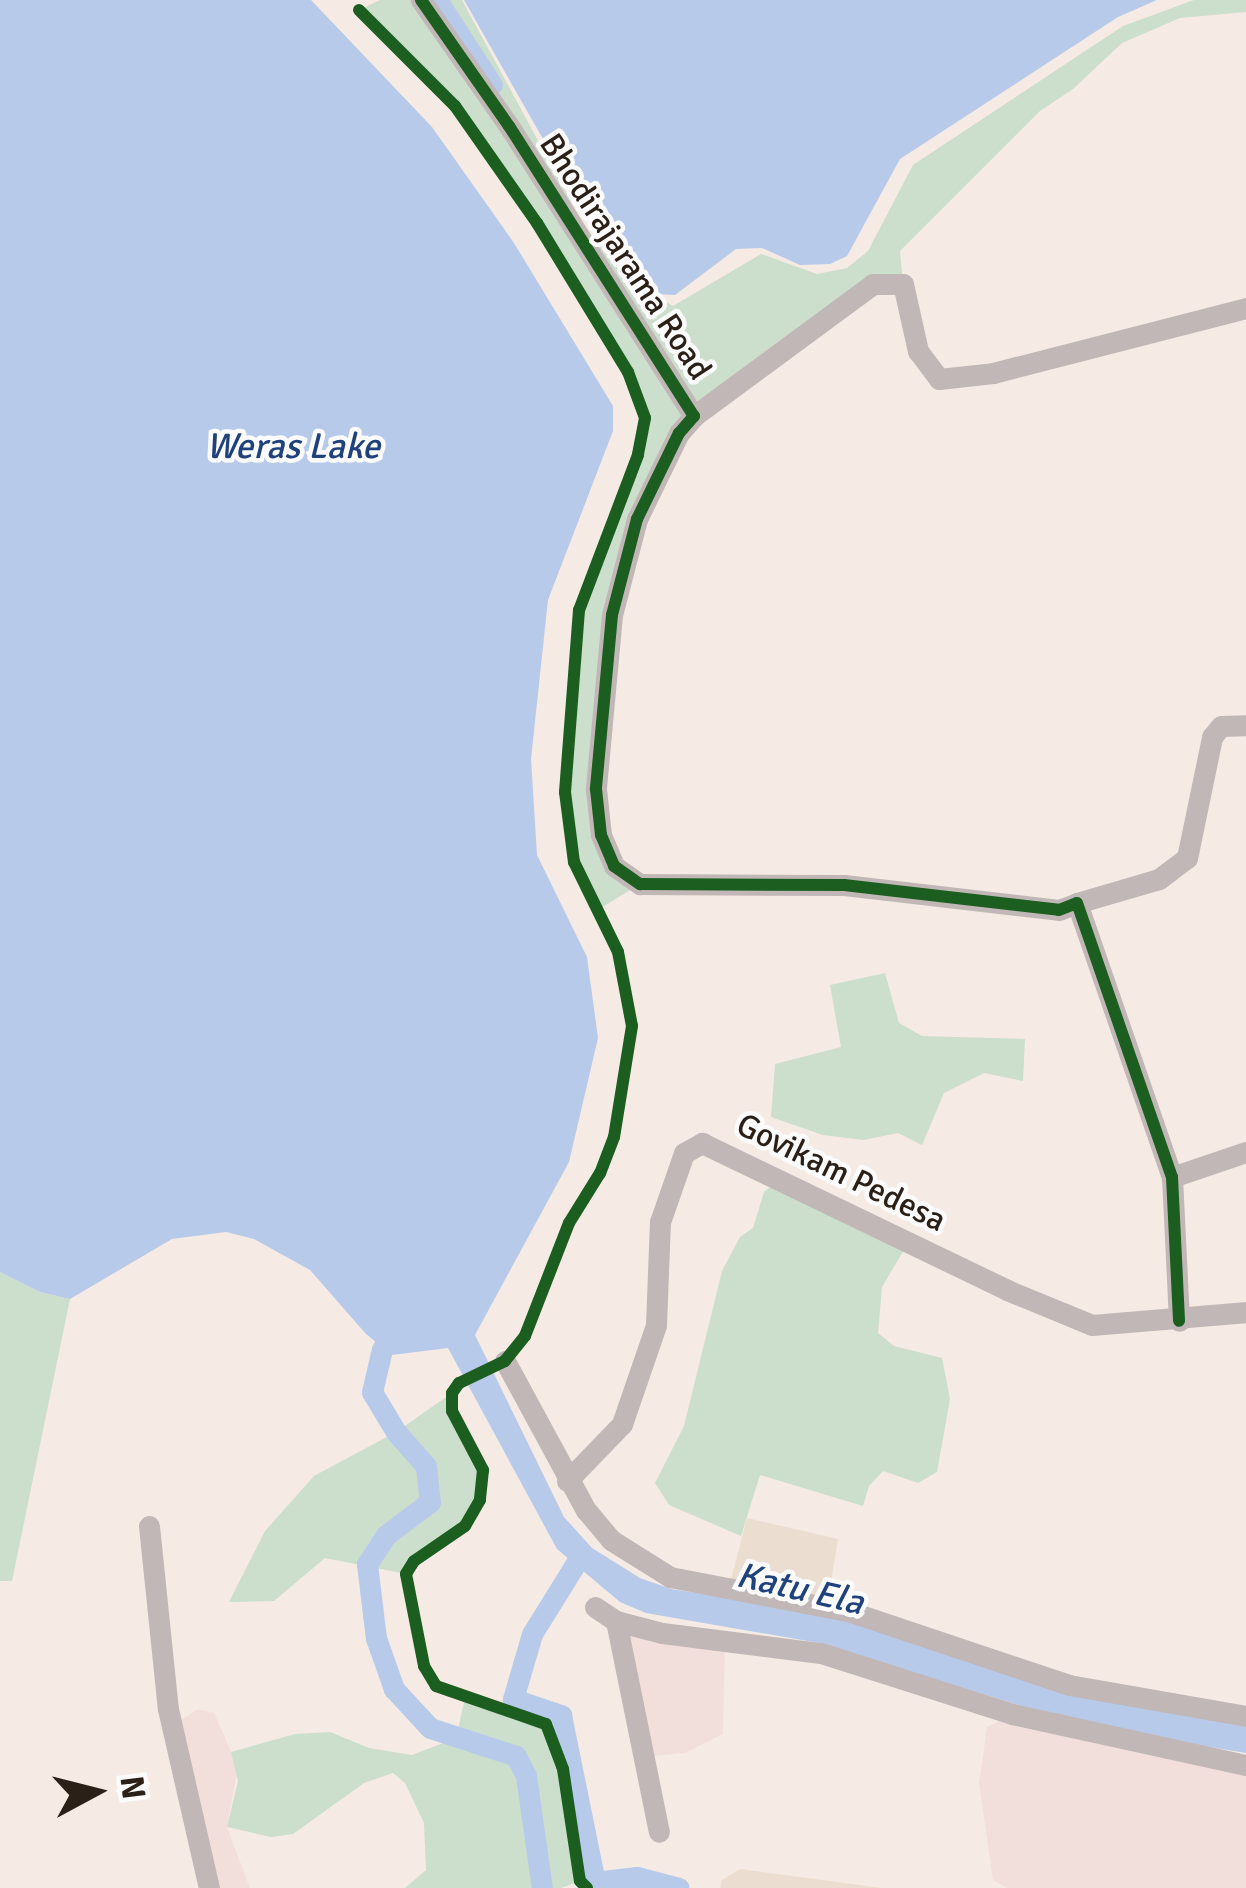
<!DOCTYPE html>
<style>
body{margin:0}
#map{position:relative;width:1246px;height:1888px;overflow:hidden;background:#f5ebe4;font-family:Signika,sans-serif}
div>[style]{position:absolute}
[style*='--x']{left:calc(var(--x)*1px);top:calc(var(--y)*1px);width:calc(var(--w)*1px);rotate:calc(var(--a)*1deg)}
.commercial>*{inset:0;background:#f2dfdc}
.education>*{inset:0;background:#ecddd1}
.green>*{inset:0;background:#ccdecc}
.water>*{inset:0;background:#b8caea}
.canal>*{height:21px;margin:-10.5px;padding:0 10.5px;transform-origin:10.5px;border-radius:10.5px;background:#b8caea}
.minor>*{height:21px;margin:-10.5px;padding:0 10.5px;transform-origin:10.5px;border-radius:10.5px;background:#c2b7b7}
.cycleway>*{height:12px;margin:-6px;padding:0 6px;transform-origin:6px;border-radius:6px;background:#1b5e20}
span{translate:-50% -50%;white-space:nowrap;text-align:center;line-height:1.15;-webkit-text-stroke:9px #fbfbfb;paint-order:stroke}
.street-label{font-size:33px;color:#2b2018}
.water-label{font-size:36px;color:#20427c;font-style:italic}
.north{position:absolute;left:36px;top:1732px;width:120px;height:120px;-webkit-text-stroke:9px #fbfbfb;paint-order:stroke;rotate:83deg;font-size:33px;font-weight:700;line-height:48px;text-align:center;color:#2b2018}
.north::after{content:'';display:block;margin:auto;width:42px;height:54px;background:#2b2018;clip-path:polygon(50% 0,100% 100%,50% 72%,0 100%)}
</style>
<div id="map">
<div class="commercial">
<div style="clip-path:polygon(616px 1621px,725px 1641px,723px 1734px,685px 1753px,644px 1757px)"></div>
<div style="clip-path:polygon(198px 1709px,214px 1713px,238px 1767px,227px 1827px,250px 1888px,209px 1888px,172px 1726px)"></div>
<div style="clip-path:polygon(1012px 1714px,1246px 1765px,1246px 1888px,1007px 1888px,993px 1880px,979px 1783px,987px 1727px)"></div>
</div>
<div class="education">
<div style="clip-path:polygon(747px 1518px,838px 1539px,827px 1607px,728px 1591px)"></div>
<div style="clip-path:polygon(740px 1869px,823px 1880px,881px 1888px,720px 1888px,722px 1880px)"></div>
</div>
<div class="green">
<div style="clip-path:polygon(380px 0,462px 0,588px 233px,621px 259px,639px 285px,673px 306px,761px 254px,817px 274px,847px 268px,868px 251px,913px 165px,1123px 26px,1194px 0,1246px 0,1246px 12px,1180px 18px,1122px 43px,1073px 89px,1040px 111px,900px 251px,903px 284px,892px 282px,679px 433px,612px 615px,603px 844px,640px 884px,601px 908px,574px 862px,567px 835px,565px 792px,574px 647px,579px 610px,638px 455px,645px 418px,628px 372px,537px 224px,455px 106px,359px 10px)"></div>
<div style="clip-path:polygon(885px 973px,899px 1023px,922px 1036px,1025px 1039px,1023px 1081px,984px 1073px,944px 1093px,922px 1145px,898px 1133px,863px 1140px,823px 1135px,771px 1117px,775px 1064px,841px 1047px,830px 985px)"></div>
<div style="clip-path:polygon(780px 1179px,908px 1243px,882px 1287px,878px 1333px,894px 1346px,942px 1358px,950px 1399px,937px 1472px,918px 1483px,883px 1471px,869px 1486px,863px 1506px,760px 1475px,741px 1536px,669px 1505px,655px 1483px,684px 1426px,722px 1271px,740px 1237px,753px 1228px,764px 1192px)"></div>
<div style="clip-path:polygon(0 1272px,40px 1292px,70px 1299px,12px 1581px,0 1581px)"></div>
<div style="clip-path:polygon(452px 1393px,452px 1411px,483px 1470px,480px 1500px,465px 1526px,414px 1561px,406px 1574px,325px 1558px,274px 1601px,229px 1602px,265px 1531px,314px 1476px,396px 1432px)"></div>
<div style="clip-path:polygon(465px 1698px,546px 1724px,563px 1769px,580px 1881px,561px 1888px,405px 1888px,426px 1870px,424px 1823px,405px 1783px,393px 1773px,364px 1783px,293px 1834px,271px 1837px,227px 1827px,238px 1781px,231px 1752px,295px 1734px,330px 1732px,369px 1748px,412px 1755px,456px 1738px)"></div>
</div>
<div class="water">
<div style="clip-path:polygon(0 0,311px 0,432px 127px,514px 243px,613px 406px,613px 431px,548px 600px,531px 759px,537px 855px,587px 957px,598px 1038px,569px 1162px,475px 1335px,564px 1517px,592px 1548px,640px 1578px,671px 1589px,822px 1612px,1246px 1721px,1246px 1753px,1092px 1728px,819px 1643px,646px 1613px,620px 1602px,557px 1549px,448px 1348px,392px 1355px,366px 1334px,310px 1270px,254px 1239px,226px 1232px,172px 1239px,70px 1299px,40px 1292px,0 1272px)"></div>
<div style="clip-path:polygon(464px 0,1157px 0,1118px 17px,900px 159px,847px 256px,830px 264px,800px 265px,762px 248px,736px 249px,675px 295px,656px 294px,593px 227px)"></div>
</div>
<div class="canal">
<div style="--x:437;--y:0;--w:101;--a:57.1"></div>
<div style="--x:382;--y:1349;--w:44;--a:103.1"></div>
<div style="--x:372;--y:1392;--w:47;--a:59"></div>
<div style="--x:396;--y:1432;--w:45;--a:48.6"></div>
<div style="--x:426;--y:1466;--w:36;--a:84"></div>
<div style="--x:430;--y:1502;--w:55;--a:143.1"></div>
<div style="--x:386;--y:1535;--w:35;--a:123"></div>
<div style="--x:367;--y:1564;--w:75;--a:83.1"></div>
<div style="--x:376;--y:1638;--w:54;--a:70.6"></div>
<div style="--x:394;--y:1689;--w:53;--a:47.3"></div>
<div style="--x:430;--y:1728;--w:90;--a:18"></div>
<div style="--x:516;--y:1756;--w:22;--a:63"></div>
<div style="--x:526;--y:1776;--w:113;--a:81.9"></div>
<div style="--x:581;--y:1555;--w:93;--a:121.8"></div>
<div style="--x:532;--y:1634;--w:68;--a:106.3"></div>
<div style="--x:513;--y:1699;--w:51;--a:18.4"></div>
<div style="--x:561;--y:1715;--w:170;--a:78.5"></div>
<div style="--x:595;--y:1882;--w:42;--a:-6.8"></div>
<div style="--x:637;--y:1877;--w:43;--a:14.7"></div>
</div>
<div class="minor">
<div style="--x:421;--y:0;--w:154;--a:55.1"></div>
<div style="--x:509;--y:126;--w:344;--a:57.5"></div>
<div style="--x:694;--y:416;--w:23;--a:131"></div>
<div style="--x:679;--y:433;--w:96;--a:116"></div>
<div style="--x:637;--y:519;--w:99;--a:104.6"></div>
<div style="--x:612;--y:615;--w:175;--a:95.3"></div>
<div style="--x:596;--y:789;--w:46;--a:83.8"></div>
<div style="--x:601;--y:835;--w:34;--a:67"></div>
<div style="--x:614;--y:866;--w:32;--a:35"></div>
<div style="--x:640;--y:884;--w:204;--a:0.3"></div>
<div style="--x:844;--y:885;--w:216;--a:6.6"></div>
<div style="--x:1059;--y:910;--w:19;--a:-21"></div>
<div style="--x:1077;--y:903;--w:290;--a:70.9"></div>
<div style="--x:1172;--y:1177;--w:144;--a:87.2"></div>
<div style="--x:694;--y:416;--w:222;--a:-36.4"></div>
<div style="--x:873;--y:284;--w:30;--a:0"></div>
<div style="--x:903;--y:284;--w:69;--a:77.4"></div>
<div style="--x:918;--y:351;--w:35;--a:53"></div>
<div style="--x:939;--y:379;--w:54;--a:-6.3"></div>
<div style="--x:993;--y:373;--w:261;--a:-14.4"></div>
<div style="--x:1077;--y:903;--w:85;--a:-16.3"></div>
<div style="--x:1159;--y:879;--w:35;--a:-37"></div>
<div style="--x:1187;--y:858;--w:124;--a:-78.3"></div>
<div style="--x:1212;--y:737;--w:14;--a:-51"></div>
<div style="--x:1221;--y:726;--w:25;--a:-2"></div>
<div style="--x:1172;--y:1177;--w:78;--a:-18.7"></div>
<div style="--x:505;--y:1361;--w:170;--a:61.5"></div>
<div style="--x:586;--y:1510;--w:39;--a:50"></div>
<div style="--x:611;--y:1540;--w:70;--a:32.1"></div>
<div style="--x:670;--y:1577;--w:184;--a:10.9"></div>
<div style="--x:851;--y:1612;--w:230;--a:18.5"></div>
<div style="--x:1069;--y:1685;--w:180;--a:9.9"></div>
<div style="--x:567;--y:1481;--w:79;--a:-46"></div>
<div style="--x:622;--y:1424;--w:105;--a:-71"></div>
<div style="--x:656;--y:1325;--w:103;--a:-87.8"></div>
<div style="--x:660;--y:1222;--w:73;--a:-70.8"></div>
<div style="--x:684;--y:1153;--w:21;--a:-29"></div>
<div style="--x:702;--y:1143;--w:339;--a:25.7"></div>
<div style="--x:1007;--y:1290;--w:92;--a:22.4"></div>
<div style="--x:1092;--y:1325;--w:155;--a:-4.8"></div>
<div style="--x:149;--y:1526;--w:184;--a:84.1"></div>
<div style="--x:168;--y:1709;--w:184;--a:77.1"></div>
<div style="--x:595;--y:1607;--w:25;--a:34"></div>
<div style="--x:616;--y:1621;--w:48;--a:14.6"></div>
<div style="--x:662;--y:1633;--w:160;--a:7.2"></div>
<div style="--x:821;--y:1653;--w:201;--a:17.7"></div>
<div style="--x:1012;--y:1714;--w:239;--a:12.3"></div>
<div style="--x:616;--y:1621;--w:215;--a:78.5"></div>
</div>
<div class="cycleway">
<div style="--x:421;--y:0;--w:154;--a:55.1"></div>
<div style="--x:509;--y:126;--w:344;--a:57.5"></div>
<div style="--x:694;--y:416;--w:23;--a:131"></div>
<div style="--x:679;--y:433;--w:96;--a:116"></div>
<div style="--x:637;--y:519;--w:99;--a:104.6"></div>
<div style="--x:612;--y:615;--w:175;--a:95.3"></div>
<div style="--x:596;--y:789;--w:46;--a:83.8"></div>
<div style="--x:601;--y:835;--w:34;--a:67"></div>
<div style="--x:614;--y:866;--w:32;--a:35"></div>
<div style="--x:640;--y:884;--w:204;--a:0.3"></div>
<div style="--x:844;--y:885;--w:216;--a:6.6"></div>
<div style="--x:1059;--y:910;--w:19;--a:-21"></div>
<div style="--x:1077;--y:903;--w:290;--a:70.9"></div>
<div style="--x:1172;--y:1177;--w:144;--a:87.2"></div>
<div style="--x:359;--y:10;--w:136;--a:45"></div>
<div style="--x:455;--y:106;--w:143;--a:55"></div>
<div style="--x:537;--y:223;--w:175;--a:58.6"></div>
<div style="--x:628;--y:372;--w:49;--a:69.7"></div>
<div style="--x:645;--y:418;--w:38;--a:101"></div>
<div style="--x:638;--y:455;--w:166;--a:110.8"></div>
<div style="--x:579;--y:610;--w:183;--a:94.4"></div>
<div style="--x:565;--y:792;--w:71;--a:82.7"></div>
<div style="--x:574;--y:862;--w:100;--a:63.9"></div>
<div style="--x:618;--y:952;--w:75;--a:79.3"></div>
<div style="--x:632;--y:1026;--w:112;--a:99.2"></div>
<div style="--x:614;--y:1137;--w:39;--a:111"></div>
<div style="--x:600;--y:1173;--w:59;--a:121.8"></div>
<div style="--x:569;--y:1223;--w:121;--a:111.3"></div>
<div style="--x:525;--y:1336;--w:32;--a:129"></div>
<div style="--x:505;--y:1361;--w:51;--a:154.4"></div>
<div style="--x:459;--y:1383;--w:12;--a:125"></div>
<div style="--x:452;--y:1393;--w:18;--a:90"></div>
<div style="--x:452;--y:1411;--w:67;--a:62.3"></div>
<div style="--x:483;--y:1470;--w:30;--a:96"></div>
<div style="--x:480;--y:1500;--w:30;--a:120"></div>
<div style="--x:465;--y:1526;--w:62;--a:145.5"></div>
<div style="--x:414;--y:1561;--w:15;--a:122"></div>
<div style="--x:406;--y:1574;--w:94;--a:78.9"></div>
<div style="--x:424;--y:1666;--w:23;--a:59"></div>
<div style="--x:436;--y:1686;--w:116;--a:19.1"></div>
<div style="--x:546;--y:1724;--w:48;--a:69.3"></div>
<div style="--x:563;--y:1769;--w:113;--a:81.4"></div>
<div style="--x:580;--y:1881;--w:10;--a:45"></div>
</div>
<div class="street-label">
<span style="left:625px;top:257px;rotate:57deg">Bhodirajarama Road</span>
<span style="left:841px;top:1173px;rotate:26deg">Govikam Pedesa</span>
</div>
<div class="water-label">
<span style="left:293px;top:447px">Weras Lake</span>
<span style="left:800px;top:1589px;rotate:13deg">Katu Ela</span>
</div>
<div class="north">N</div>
</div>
